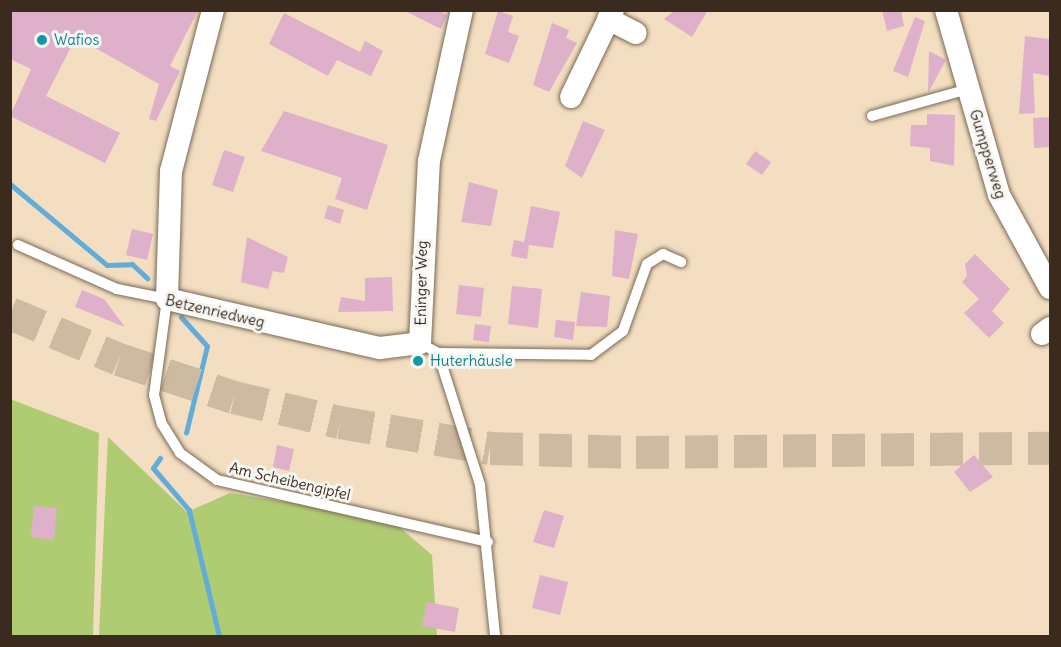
<!DOCTYPE html>
<meta charset="utf-8">
<style>
body{margin:0}
#map{position:relative;width:1061px;height:647px;overflow:hidden;background:#f3dec1;font-family:Delius,sans-serif}
div>[style]{position:absolute}
[style*='--x']{left:calc(var(--x)*1px);top:calc(var(--y)*1px);width:calc(var(--w)*1px);rotate:calc(var(--a)*1deg)}
.green>*{inset:0;background:#afcc73}
.stream>*{height:5px;margin:-2.5px;padding:0 2.5px;transform-origin:2.5px;border-radius:2.5px;background:#61acd9}
.building>*{inset:0;background:#deb0ca}
.primary-tunnel>*{height:33px;margin-top:-16.5px;transform-origin:0;background:repeating-linear-gradient(90deg,#cebaa0 0 33px,transparent 0 49px)}
.roads{filter:drop-shadow(0 0 2px #7b6957) drop-shadow(0 0 2px #7b6957)}
.service>*{height:10px;margin:-5px;padding:0 5px;transform-origin:5px;border-radius:5px;background:#fff}
.minor>*{height:22px;margin:-11px;padding:0 11px;transform-origin:11px;border-radius:11px;background:#fff}
.dots>*{width:16px;height:16px;translate:-50% -50%;box-sizing:border-box;border:3px solid #f6f6f2;border-radius:50%}
span{translate:-50% -50%;white-space:nowrap;text-align:center;line-height:1.15;-webkit-text-stroke:6px #f6f6f2;paint-order:stroke}
.culture-label{font-size:15px;color:#0d838f}
.left{translate:0 -50%;text-align:left}
.street-label{font-size:15px;color:#3b2a1e}
.frame{position:absolute;inset:0;border:12px solid #3b2a1e;pointer-events:none}
</style>
<div id="map">
<div class="green">
<div style="clip-path:polygon(10px 399px,99px 433px,93px 636px,11px 636px)"></div>
<div style="clip-path:polygon(108px 437px,187px 512px,230px 493px,390px 519px,432px 555px,437px 636px,99px 636px)"></div>
</div>
<div class="stream">
<div style="--x:10;--y:184;--w:126;--a:39.9"></div>
<div style="--x:107;--y:265;--w:25;--a:-2"></div>
<div style="--x:132;--y:264;--w:21;--a:43"></div>
<div style="--x:181;--y:317;--w:39;--a:48"></div>
<div style="--x:207;--y:346;--w:89;--a:103.6"></div>
<div style="--x:160;--y:458;--w:12;--a:125"></div>
<div style="--x:153;--y:468;--w:55;--a:49.4"></div>
<div style="--x:189;--y:510;--w:130;--a:76.6"></div>
</div>
<div class="building">
<div style="clip-path:polygon(10px 10px,198px 10px,170px 66px,180px 71px,156px 121px,149px 119px,159px 84px,76px 37px,46px 96px,120px 133px,105px 163px,10px 116px,31px 69px,10px 59px)"></div>
<div style="clip-path:polygon(403px 10px,438px 10px,447px 15px,441px 29px)"></div>
<div style="clip-path:polygon(675px 10px,708px 10px,692px 37px,664px 19px)"></div>
<div style="clip-path:polygon(882px 10px,901px 10px,904px 26px,887px 31px)"></div>
<div style="clip-path:polygon(498px 11px,513px 16px,508px 32px,519px 36px,509px 63px,485px 54px)"></div>
<div style="clip-path:polygon(284px 13px,360px 52px,365px 41px,383px 51px,371px 76px,337px 60px,328px 76px,269px 44px)"></div>
<div style="clip-path:polygon(915px 17px,925px 21px,908px 77px,893px 71px)"></div>
<div style="clip-path:polygon(552px 23px,569px 30px,566px 38px,577px 43px,549px 92px,533px 85px)"></div>
<div style="clip-path:polygon(1025px 36px,1050px 39px,1050px 66px,1049px 76px,1033px 73px,1035px 113px,1019px 114px)"></div>
<div style="clip-path:polygon(929px 51px,946px 60px,928px 93px)"></div>
<div style="clip-path:polygon(284px 111px,388px 145px,367px 210px,335px 199px,342px 178px,261px 151px)"></div>
<div style="clip-path:polygon(927px 114px,955px 115px,954px 166px,930px 161px,930px 148px,910px 146px,911px 125px,927px 125px)"></div>
<div style="clip-path:polygon(1050px 117px,1050px 147px,1034px 148px,1033px 118px)"></div>
<div style="clip-path:polygon(583px 121px,605px 130px,582px 178px,565px 166px)"></div>
<div style="clip-path:polygon(224px 150px,245px 157px,233px 192px,212px 185px)"></div>
<div style="clip-path:polygon(755px 151px,771px 162px,762px 175px,746px 164px)"></div>
<div style="clip-path:polygon(469px 182px,498px 190px,491px 226px,461px 222px)"></div>
<div style="clip-path:polygon(328px 205px,344px 210px,340px 224px,324px 218px)"></div>
<div style="clip-path:polygon(531px 206px,560px 212px,553px 248px,529px 245px,527px 259px,511px 256px,514px 240px,524px 242px)"></div>
<div style="clip-path:polygon(132px 229px,153px 234px,147px 260px,126px 255px)"></div>
<div style="clip-path:polygon(615px 230px,638px 234px,629px 279px,612px 276px)"></div>
<div style="clip-path:polygon(247px 237px,288px 257px,284px 273px,273px 271px,268px 289px,241px 282px)"></div>
<div style="clip-path:polygon(975px 254px,1010px 289px,992px 311px,1004px 323px,989px 338px,964px 313px,979px 299px,962px 282px,967px 276px,965px 264px)"></div>
<div style="clip-path:polygon(392px 277px,393px 311px,338px 312px,341px 297px,365px 301px,365px 278px)"></div>
<div style="clip-path:polygon(459px 285px,484px 288px,481px 317px,456px 314px)"></div>
<div style="clip-path:polygon(512px 286px,542px 289px,538px 328px,508px 324px)"></div>
<div style="clip-path:polygon(82px 290px,104px 299px,125px 327px,75px 307px)"></div>
<div style="clip-path:polygon(581px 292px,610px 296px,607px 327px,576px 326px)"></div>
<div style="clip-path:polygon(556px 320px,575px 322px,573px 340px,554px 337px)"></div>
<div style="clip-path:polygon(475px 324px,491px 326px,489px 342px,473px 340px)"></div>
<div style="clip-path:polygon(277px 445px,294px 449px,289px 471px,273px 467px)"></div>
<div style="clip-path:polygon(974px 455px,993px 477px,970px 492px,954px 472px)"></div>
<div style="clip-path:polygon(34px 506px,57px 508px,54px 540px,31px 537px)"></div>
<div style="clip-path:polygon(544px 510px,564px 516px,554px 548px,533px 542px)"></div>
<div style="clip-path:polygon(540px 575px,568px 582px,560px 615px,532px 608px)"></div>
<div style="clip-path:polygon(427px 602px,459px 608px,455px 632px,422px 626px)"></div>
</div>
<div class="primary-tunnel">
<div style="--x:10;--y:313;--w:118;--a:22.9"></div>
<div style="--x:119;--y:359;--w:121;--a:18.3"></div>
<div style="--x:234;--y:397;--w:109;--a:13.3"></div>
<div style="--x:340;--y:422;--w:152;--a:9.8"></div>
<div style="--x:490;--y:448;--w:146;--a:1.6"></div>
<div style="--x:636;--y:452;--w:414;--a:-0.6"></div>
</div>
<div class="roads">
<div class="service">
<div style="--x:872;--y:116;--w:100;--a:-15.7"></div>
<div style="--x:18;--y:245;--w:108;--a:24"></div>
<div style="--x:117;--y:289;--w:51;--a:11.3"></div>
<div style="--x:167;--y:299;--w:97;--a:97.7"></div>
<div style="--x:154;--y:395;--w:30;--a:75"></div>
<div style="--x:162;--y:424;--w:34;--a:58"></div>
<div style="--x:180;--y:453;--w:46;--a:36.1"></div>
<div style="--x:217;--y:480;--w:278;--a:12.9"></div>
<div style="--x:420;--y:343;--w:21;--a:29"></div>
<div style="--x:438;--y:353;--w:153;--a:0.7"></div>
<div style="--x:591;--y:355;--w:40;--a:-37"></div>
<div style="--x:623;--y:331;--w:71;--a:-70.3"></div>
<div style="--x:647;--y:264;--w:19;--a:-32"></div>
<div style="--x:663;--y:254;--w:20;--a:24"></div>
<div style="--x:438;--y:353;--w:139;--a:72.3"></div>
<div style="--x:480;--y:485;--w:152;--a:84.3"></div>
</div>
<div class="minor">
<div style="--x:213;--y:10;--w:166;--a:104.6"></div>
<div style="--x:171;--y:171;--w:128;--a:91.8"></div>
<div style="--x:167;--y:299;--w:219;--a:13"></div>
<div style="--x:380;--y:348;--w:40;--a:-7.1"></div>
<div style="--x:420;--y:343;--w:182;--a:-87.2"></div>
<div style="--x:429;--y:161;--w:155;--a:-77.7"></div>
<div style="--x:946;--y:10;--w:192;--a:74"></div>
<div style="--x:999;--y:195;--w:106;--a:61.3"></div>
<div style="--x:608;--y:19;--w:31;--a:27"></div>
<div style="--x:571;--y:97;--w:97;--a:-64.2"></div>
<div style="--x:1042;--y:334;--w:10;--a:-37"></div>
</div>
</div>
<div class="dots">
<div style="left:42px;top:40px;background:#0f9aa8"></div>
<div style="left:418px;top:361px;background:#0f9aa8"></div>
</div>
<div class="culture-label">
<span class="left" style="left:54px;top:40px">Wafios</span>
<span class="left" style="left:430px;top:361px">Huterhäusle</span>
</div>
<div class="street-label">
<span style="left:988px;top:154px;rotate:73deg">Gumpperweg</span>
<span style="left:421px;top:283px;rotate:-89deg">Eninger Weg</span>
<span style="left:215px;top:311px;rotate:13deg">Betzenriedweg</span>
<span style="left:290px;top:481px;rotate:13deg">Am Scheibengipfel</span>
</div>
<div class="frame"></div>
</div>
